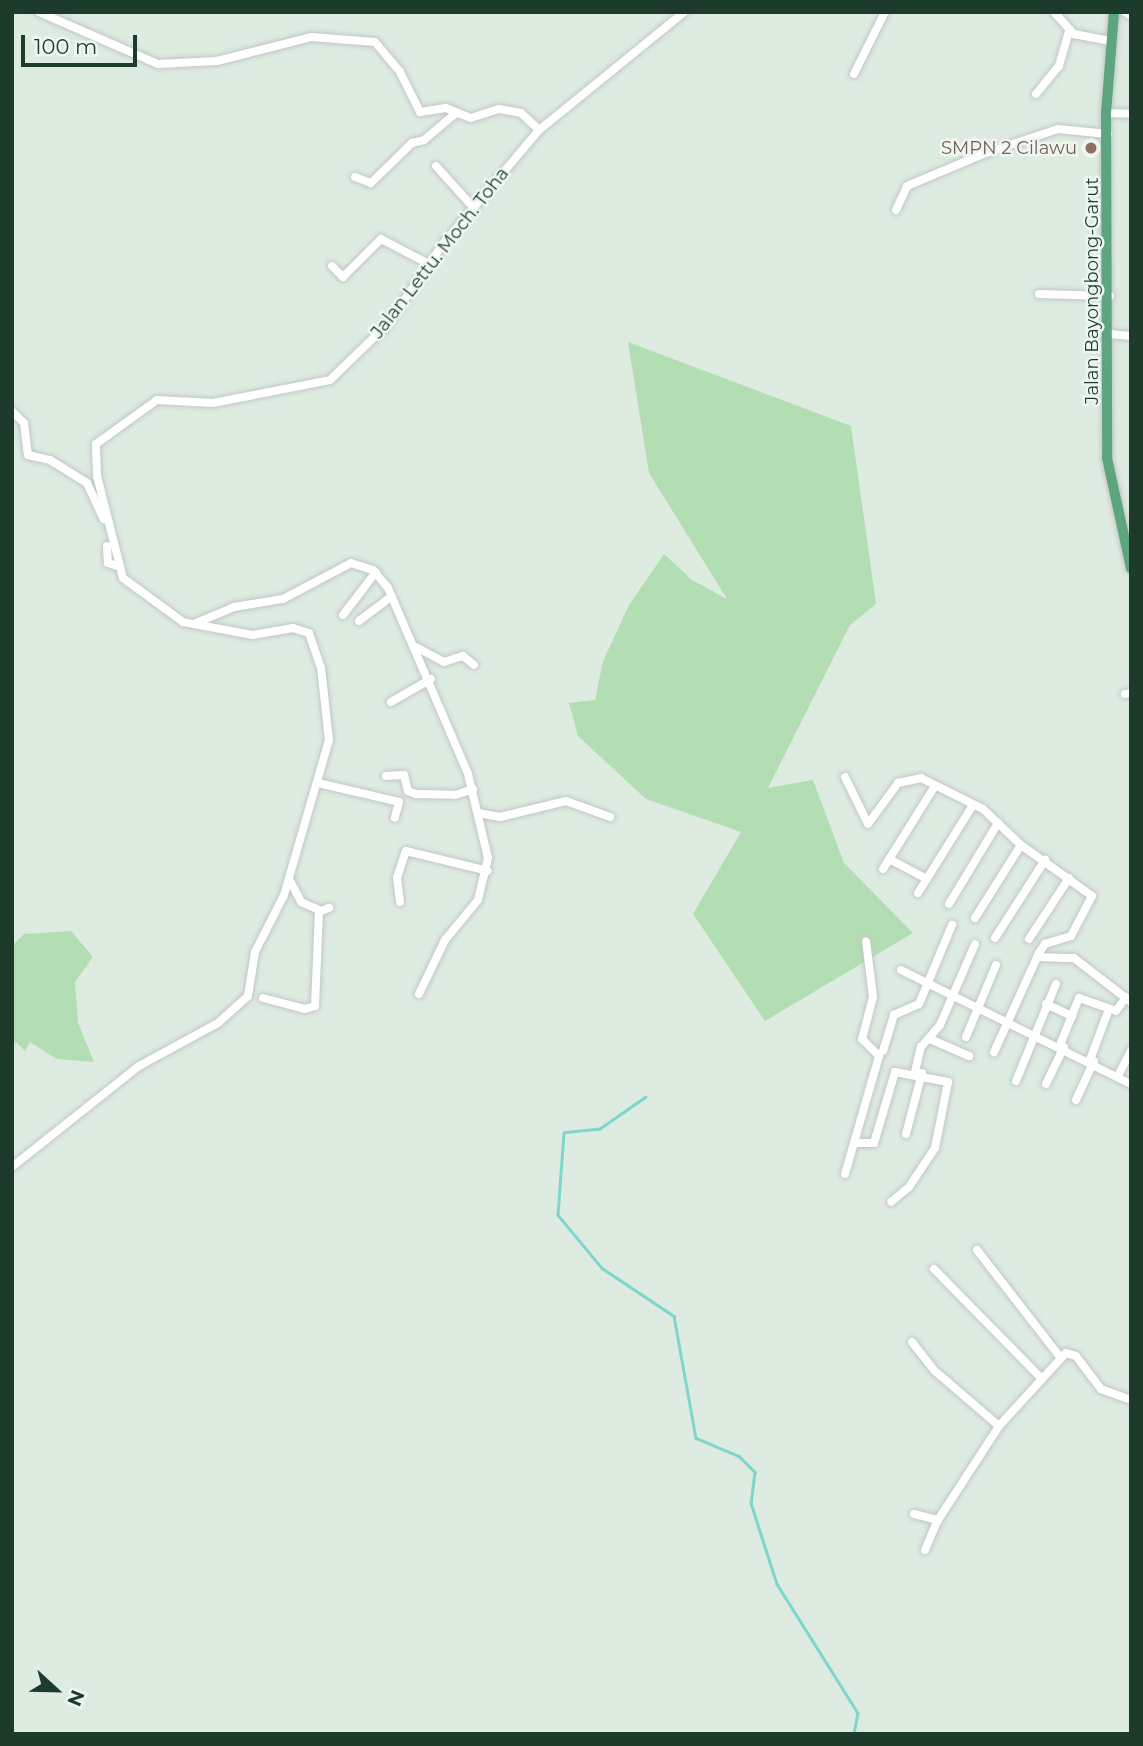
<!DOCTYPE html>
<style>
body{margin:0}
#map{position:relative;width:1143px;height:1746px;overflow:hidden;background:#ddebe1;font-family:Montserrat,sans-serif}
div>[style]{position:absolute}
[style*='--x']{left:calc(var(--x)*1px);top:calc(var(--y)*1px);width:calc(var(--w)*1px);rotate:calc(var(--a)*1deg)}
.green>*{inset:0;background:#b3deb3}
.stream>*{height:2.5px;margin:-1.25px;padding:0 1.25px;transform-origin:1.25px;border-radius:1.25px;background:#7ed6cc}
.roads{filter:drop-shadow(0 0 2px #c0c8c4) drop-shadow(0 0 2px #c0c8c4)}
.minor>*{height:8px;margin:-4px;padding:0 4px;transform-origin:4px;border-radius:4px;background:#fff}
.major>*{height:10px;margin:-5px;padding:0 5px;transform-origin:5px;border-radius:5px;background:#5da57f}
.dots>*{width:19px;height:19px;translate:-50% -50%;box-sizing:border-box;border:4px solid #edf7f0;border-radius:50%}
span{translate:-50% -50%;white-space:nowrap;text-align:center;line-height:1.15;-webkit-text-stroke:5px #edf7f0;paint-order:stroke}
.education-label{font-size:18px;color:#785e54}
.right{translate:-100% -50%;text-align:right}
.street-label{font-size:18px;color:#1d3b2b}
.frame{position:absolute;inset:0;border:14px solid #1d3b2b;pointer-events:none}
.north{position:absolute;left:21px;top:1655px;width:70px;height:70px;-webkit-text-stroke:5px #edf7f0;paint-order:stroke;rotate:112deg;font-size:19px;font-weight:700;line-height:28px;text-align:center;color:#1d3b2b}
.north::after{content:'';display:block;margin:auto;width:24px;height:32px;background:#1d3b2b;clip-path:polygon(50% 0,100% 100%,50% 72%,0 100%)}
.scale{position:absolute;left:21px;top:35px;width:116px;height:32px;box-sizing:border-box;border:4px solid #1d3b2b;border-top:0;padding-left:9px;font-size:21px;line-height:24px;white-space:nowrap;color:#1d3b2b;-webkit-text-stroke:5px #edf7f0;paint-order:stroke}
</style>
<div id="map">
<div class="green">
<div style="clip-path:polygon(628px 342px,851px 426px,876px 604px,850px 625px,768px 788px,813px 780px,844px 863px,913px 933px,765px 1021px,693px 914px,741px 832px,646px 799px,578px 736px,569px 703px,595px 700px,603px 661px,629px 605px,664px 554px,692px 580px,727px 599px,649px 473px)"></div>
<div style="clip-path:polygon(71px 931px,93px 957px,75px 982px,78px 1023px,94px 1062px,57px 1059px,30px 1042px,25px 1051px,16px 1042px,12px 1047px,12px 946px,24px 934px)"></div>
</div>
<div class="stream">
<div style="--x:646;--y:1097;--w:56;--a:145.2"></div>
<div style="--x:600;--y:1129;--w:36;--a:174"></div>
<div style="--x:564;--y:1133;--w:82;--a:94.2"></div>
<div style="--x:558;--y:1215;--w:69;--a:50.3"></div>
<div style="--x:602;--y:1268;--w:87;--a:33.7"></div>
<div style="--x:674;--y:1316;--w:124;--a:79.8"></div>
<div style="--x:696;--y:1438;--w:47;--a:22.7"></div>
<div style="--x:739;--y:1456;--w:23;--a:45"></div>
<div style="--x:755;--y:1472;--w:31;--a:97"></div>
<div style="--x:751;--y:1503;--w:85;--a:72.2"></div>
<div style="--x:777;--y:1584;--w:152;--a:57.9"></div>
<div style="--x:858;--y:1713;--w:21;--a:101"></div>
</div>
<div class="roads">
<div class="minor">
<div style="--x:39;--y:12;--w:130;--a:23.6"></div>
<div style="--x:158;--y:64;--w:59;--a:-2.9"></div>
<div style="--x:217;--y:61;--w:97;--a:-14.3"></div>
<div style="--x:311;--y:37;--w:64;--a:4.5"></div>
<div style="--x:375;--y:42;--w:39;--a:50"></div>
<div style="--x:400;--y:72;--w:45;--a:63.4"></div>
<div style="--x:420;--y:112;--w:26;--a:-9"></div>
<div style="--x:446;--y:108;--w:27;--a:22"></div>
<div style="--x:471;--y:118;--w:29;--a:-18"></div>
<div style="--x:499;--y:109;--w:22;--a:10"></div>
<div style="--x:521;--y:113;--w:25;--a:43"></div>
<div style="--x:1054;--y:12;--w:30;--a:48"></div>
<div style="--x:1074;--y:34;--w:38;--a:11"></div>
<div style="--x:1125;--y:12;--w:7;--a:34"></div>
<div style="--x:854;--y:74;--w:69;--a:-63.4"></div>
<div style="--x:1036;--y:94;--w:36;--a:-51"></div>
<div style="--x:1059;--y:66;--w:37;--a:-74"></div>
<div style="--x:1106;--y:113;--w:25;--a:2"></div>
<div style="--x:436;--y:166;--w:55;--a:47.9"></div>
<div style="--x:355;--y:177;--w:17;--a:21"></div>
<div style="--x:371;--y:183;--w:57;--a:-44.3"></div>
<div style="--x:412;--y:143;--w:12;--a:-14"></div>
<div style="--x:424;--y:140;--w:42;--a:-40.2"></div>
<div style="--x:896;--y:210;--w:26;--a:-65"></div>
<div style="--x:907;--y:186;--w:82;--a:-22.8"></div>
<div style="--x:983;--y:154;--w:79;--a:-18.4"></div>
<div style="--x:1058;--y:129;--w:50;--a:5.7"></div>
<div style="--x:332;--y:266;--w:16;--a:45"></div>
<div style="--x:343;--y:277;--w:54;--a:-45"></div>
<div style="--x:381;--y:239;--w:54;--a:27.5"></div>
<div style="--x:1039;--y:294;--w:71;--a:1.6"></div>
<div style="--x:1109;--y:334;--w:22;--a:5"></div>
<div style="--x:12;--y:411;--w:17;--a:45"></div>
<div style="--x:24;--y:423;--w:32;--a:83"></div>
<div style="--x:28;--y:455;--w:23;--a:13"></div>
<div style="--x:50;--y:460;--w:44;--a:31.9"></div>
<div style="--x:87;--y:483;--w:40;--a:65"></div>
<div style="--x:107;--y:546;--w:17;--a:87"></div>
<div style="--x:108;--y:563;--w:9;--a:18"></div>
<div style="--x:343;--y:615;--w:54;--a:-52.5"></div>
<div style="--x:359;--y:621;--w:41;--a:-37.1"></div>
<div style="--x:196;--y:623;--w:41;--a:-22.8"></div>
<div style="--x:234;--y:607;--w:50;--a:-9.3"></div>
<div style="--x:283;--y:599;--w:77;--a:-27.9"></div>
<div style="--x:351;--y:563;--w:23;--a:18"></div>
<div style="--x:373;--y:570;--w:23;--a:50"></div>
<div style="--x:388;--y:588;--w:202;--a:66.7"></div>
<div style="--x:468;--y:774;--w:86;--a:76.6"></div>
<div style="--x:488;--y:858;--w:43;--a:103.4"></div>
<div style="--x:478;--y:900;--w:52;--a:129.5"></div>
<div style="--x:445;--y:940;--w:60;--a:115.7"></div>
<div style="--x:414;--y:646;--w:34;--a:28"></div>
<div style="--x:444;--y:662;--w:20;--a:-18"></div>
<div style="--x:463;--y:656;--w:14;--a:39"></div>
<div style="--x:1125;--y:694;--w:6;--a:-9"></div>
<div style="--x:391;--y:702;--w:46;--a:-29.9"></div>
<div style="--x:386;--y:776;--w:18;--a:-3"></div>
<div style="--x:404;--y:775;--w:16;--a:76"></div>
<div style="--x:408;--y:791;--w:9;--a:21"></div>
<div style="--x:416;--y:794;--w:39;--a:1"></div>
<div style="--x:455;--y:795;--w:19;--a:-18"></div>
<div style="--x:845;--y:777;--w:52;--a:63.9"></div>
<div style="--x:868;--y:824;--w:51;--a:-53.8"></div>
<div style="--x:898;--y:783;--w:24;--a:-12"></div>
<div style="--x:921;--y:778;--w:69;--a:26.6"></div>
<div style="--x:983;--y:809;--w:52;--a:43.5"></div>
<div style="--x:1021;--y:845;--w:87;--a:35.7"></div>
<div style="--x:1092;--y:896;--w:45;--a:117.7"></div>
<div style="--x:1071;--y:936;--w:27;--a:163"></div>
<div style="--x:1045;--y:944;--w:11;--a:124"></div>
<div style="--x:1039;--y:953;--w:109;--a:114.4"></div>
<div style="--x:318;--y:783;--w:83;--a:13.2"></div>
<div style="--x:399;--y:802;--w:16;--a:105"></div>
<div style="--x:479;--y:813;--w:21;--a:11"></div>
<div style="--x:500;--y:817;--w:68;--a:-13.6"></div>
<div style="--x:566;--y:801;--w:47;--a:20"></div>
<div style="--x:889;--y:859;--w:43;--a:27.8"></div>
<div style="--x:883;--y:869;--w:98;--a:-57.9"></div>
<div style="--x:289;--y:879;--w:26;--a:62"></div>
<div style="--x:301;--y:902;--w:22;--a:24"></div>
<div style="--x:321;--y:911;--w:9;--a:-21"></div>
<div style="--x:918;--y:893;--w:104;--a:-58"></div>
<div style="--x:400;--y:902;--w:24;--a:-97"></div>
<div style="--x:397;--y:878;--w:28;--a:-72"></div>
<div style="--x:406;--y:851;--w:84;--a:13.7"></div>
<div style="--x:949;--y:904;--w:95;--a:-58.8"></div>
<div style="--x:975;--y:918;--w:86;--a:-57.8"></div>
<div style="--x:995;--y:938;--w:93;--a:-57.3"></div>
<div style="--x:1029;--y:939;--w:73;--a:-56.7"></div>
<div style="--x:1037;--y:957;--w:37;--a:2"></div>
<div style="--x:1074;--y:958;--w:72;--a:37.7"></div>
<div style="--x:901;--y:970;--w:257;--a:26.4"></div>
<div style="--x:263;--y:998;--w:43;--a:14.7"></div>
<div style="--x:305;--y:1009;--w:10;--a:-17"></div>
<div style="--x:315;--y:1006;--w:95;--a:-87.6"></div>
<div style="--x:1046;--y:1004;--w:29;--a:25"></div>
<div style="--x:966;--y:1037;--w:78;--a:-67.4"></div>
<div style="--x:930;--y:1039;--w:43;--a:23.6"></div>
<div style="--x:1060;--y:1045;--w:51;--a:-68"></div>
<div style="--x:1079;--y:998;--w:39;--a:19"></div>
<div style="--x:1116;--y:1011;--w:17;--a:-54"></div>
<div style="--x:883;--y:1051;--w:38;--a:-73"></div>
<div style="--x:894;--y:1015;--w:27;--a:-24"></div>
<div style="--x:919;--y:1004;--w:86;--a:-67.3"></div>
<div style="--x:1090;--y:1060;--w:54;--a:-69.6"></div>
<div style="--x:915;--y:1072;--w:26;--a:-77"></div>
<div style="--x:921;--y:1047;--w:29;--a:-49"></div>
<div style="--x:940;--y:1025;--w:88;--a:-66.6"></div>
<div style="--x:1119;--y:1074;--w:27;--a:-63"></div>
<div style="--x:1016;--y:1081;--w:105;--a:-67.6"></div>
<div style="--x:1046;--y:1084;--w:41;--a:-64.1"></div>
<div style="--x:1076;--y:1100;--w:43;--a:-65.2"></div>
<div style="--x:906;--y:1134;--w:63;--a:-75.3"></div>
<div style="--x:857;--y:1143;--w:17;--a:0"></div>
<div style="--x:874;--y:1143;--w:74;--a:-73.5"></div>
<div style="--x:895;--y:1072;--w:54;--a:10.7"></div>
<div style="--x:948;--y:1082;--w:67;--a:101.1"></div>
<div style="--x:935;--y:1148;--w:47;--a:123.7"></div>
<div style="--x:909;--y:1187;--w:23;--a:140"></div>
<div style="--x:12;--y:1167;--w:162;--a:-38.5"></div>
<div style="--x:139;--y:1066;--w:90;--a:-28.6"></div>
<div style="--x:218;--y:1023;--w:40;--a:-42"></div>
<div style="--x:248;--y:996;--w:45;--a:-81"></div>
<div style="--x:255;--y:952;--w:64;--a:-63"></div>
<div style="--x:284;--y:895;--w:161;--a:-73.8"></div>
<div style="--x:329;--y:740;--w:72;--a:-96.3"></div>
<div style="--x:321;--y:668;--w:37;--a:-109"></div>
<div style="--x:309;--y:633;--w:17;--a:-163"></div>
<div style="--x:293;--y:628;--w:41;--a:170.1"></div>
<div style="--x:253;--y:635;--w:71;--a:-169.5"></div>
<div style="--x:183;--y:622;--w:74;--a:-143.7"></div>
<div style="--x:123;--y:578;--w:105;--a:-104.3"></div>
<div style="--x:97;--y:476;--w:32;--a:-92"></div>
<div style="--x:96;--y:444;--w:75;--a:-35.8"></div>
<div style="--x:157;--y:400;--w:56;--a:3.1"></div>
<div style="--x:213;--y:403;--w:119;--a:-11.1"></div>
<div style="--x:330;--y:380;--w:81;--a:-44"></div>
<div style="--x:388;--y:324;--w:97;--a:-55.5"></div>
<div style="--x:443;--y:244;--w:149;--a:-49.9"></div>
<div style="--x:539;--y:130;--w:187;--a:-39.1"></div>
<div style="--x:845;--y:1174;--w:123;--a:-73.9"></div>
<div style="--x:879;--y:1056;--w:24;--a:-135"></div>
<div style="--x:862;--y:1039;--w:43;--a:-75.3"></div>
<div style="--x:873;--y:997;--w:56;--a:-97.1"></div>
<div style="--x:977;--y:1250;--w:135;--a:52.2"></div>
<div style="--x:934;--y:1269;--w:151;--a:45.5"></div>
<div style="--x:912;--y:1342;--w:37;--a:52"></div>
<div style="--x:935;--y:1371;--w:84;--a:40.7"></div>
<div style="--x:914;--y:1514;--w:25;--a:14"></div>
<div style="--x:925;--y:1550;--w:33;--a:-67"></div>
<div style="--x:938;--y:1520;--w:112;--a:-57"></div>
<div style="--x:999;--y:1426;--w:99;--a:-47.5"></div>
<div style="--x:1066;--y:1353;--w:10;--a:17"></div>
<div style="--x:1076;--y:1356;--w:41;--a:52.9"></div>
<div style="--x:1101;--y:1389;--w:32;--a:20"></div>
</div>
<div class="major">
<div style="--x:1114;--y:12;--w:101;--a:94.5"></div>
<div style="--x:1106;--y:113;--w:345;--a:89.8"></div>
<div style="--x:1107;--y:458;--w:113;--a:77.7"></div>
</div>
</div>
<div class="dots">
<div style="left:1091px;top:148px;background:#8d6e63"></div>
</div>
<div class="education-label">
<span class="right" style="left:1077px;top:148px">SMPN 2 Cilawu</span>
</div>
<div class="street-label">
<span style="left:440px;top:253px;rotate:-52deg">Jalan Lettu. Moch. Toha</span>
<span style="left:1092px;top:291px;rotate:-90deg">Jalan Bayongbong-Garut</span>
</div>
<div class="frame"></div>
<div class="north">N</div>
<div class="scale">100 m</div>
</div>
